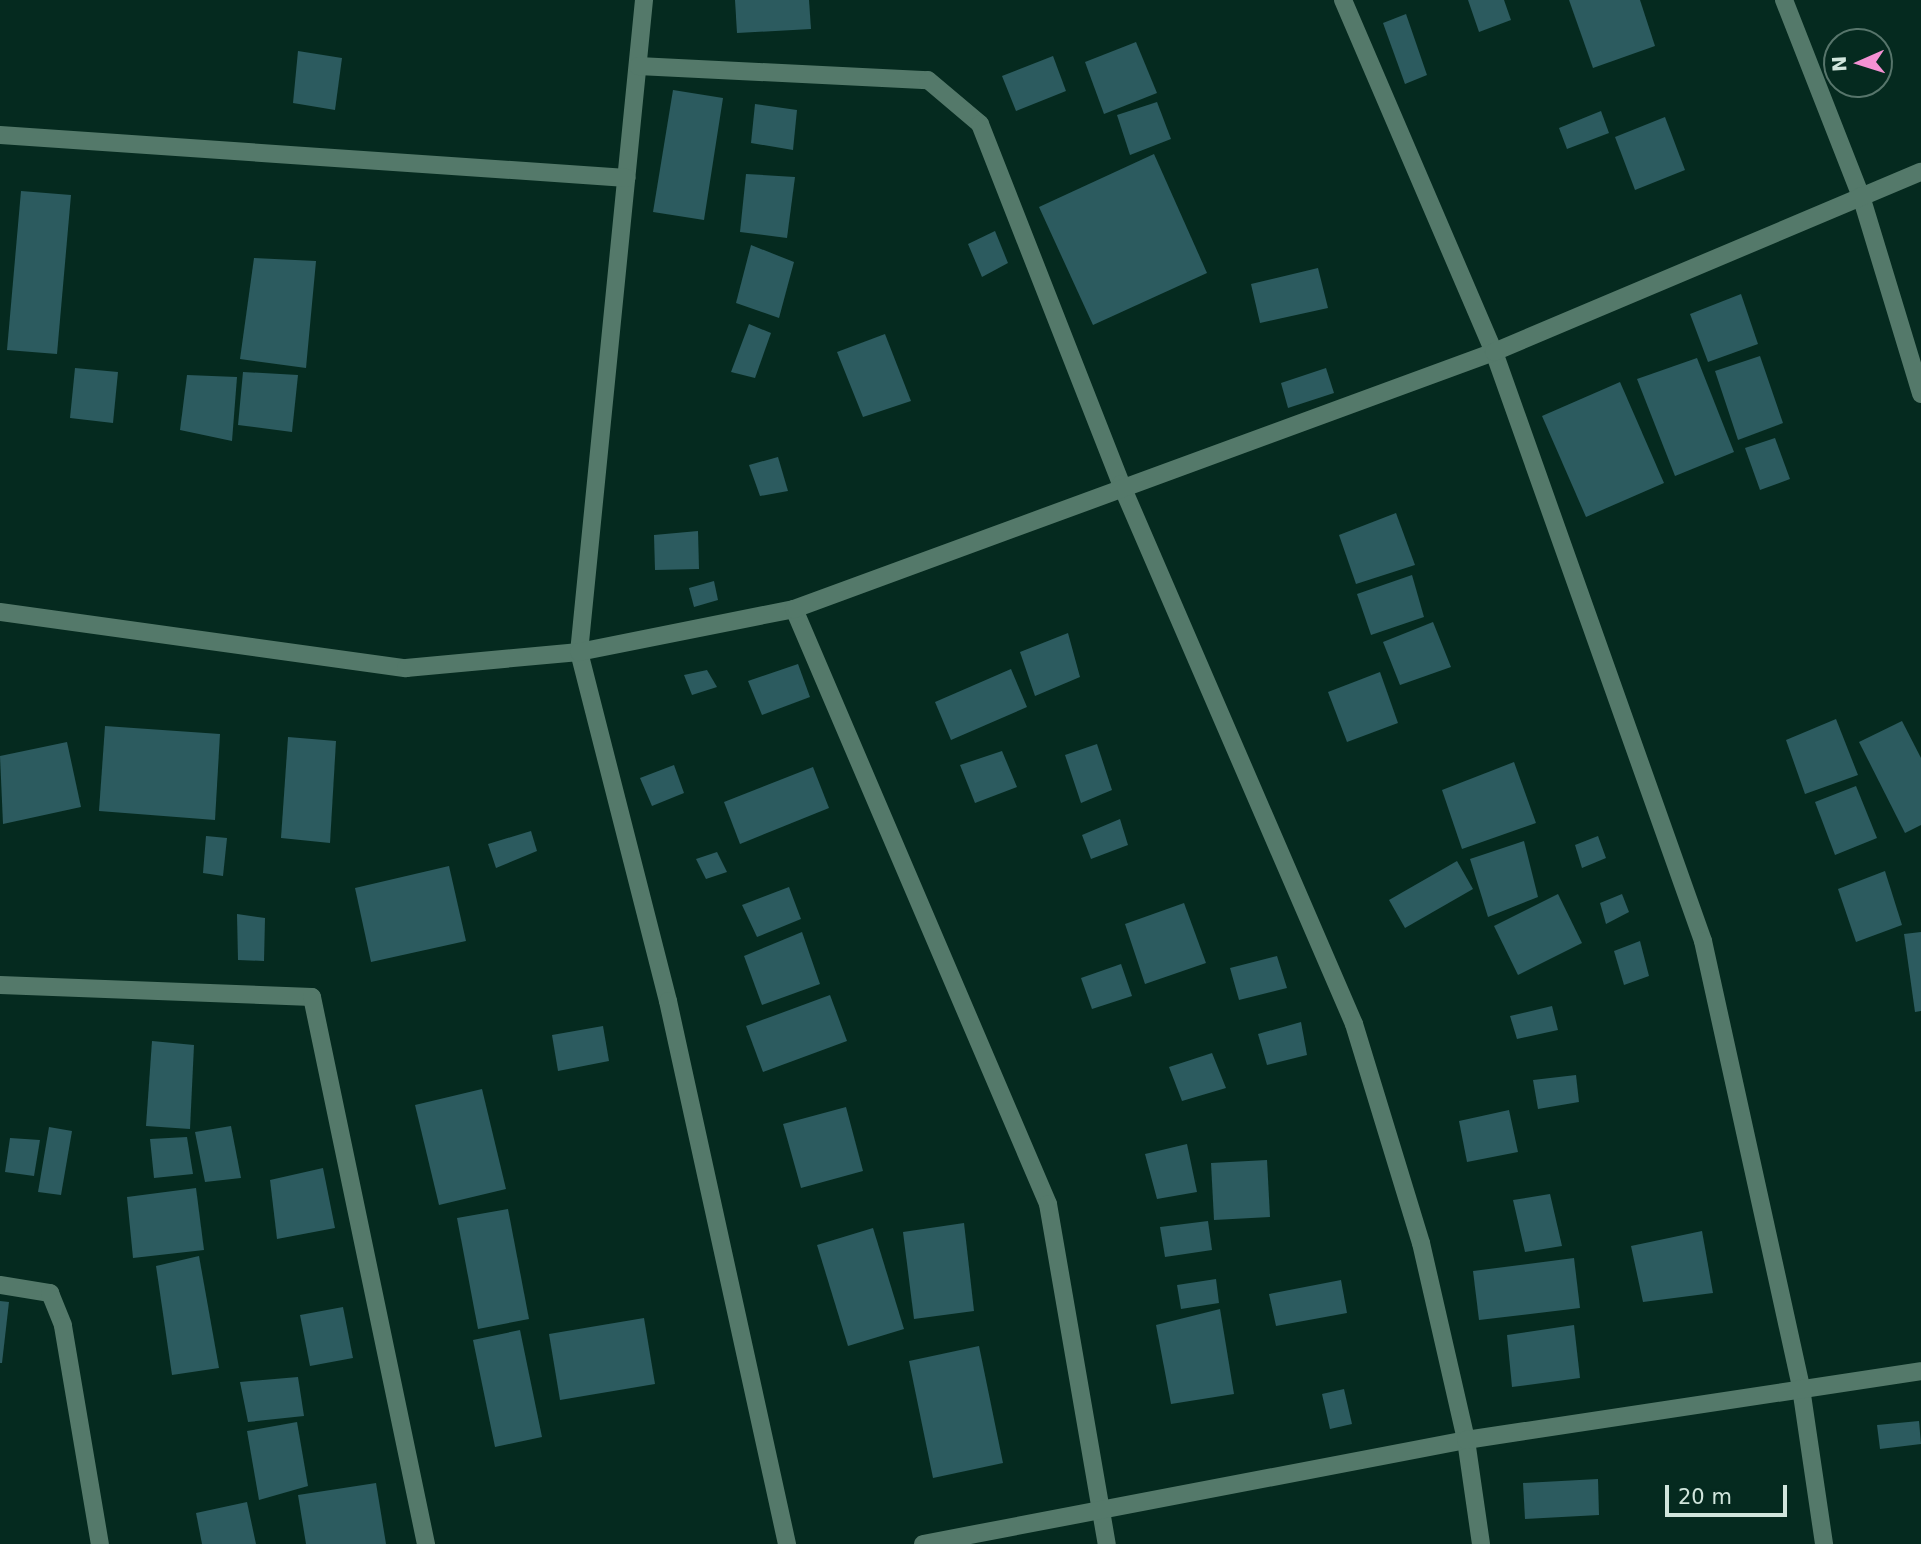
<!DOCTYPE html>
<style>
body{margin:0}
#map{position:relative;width:1921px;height:1544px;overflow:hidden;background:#052a1f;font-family:"DejaVu Sans",sans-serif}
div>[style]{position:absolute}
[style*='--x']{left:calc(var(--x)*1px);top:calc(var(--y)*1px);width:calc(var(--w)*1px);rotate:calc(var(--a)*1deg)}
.building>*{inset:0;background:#2c5b5f}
.minor>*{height:18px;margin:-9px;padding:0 9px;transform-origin:9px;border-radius:9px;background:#54796a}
span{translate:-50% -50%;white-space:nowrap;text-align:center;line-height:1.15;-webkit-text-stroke:6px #052a1f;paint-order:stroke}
.north{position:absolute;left:1823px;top:28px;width:70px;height:70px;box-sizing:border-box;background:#052a1f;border:2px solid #57756b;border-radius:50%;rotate:267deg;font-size:19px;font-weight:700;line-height:28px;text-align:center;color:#d1e5dc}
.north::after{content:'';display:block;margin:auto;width:24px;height:32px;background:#f491d3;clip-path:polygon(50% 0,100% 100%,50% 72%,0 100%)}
.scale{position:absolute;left:1665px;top:1485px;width:122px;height:32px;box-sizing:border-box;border:4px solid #d1e5dc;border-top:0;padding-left:9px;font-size:21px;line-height:24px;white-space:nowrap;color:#d1e5dc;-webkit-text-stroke:5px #052a1f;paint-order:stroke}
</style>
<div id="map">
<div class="building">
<div style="clip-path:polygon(735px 0,809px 0,811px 29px,737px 33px)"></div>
<div style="clip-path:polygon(1468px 0,1504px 0,1511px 20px,1479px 32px)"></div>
<div style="clip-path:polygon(1569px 0,1640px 0,1655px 46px,1593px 68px)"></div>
<div style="clip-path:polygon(1406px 14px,1427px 75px,1405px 84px,1383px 23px)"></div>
<div style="clip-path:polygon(1136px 42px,1157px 93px,1104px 114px,1085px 62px)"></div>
<div style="clip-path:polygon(298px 51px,342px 58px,335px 110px,293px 103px)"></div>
<div style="clip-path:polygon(1053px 56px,1066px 91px,1016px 111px,1002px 76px)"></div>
<div style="clip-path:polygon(673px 90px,723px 98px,704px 220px,653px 212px)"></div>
<div style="clip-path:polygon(1157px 102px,1171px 139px,1130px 155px,1117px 115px)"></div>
<div style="clip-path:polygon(755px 104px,797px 110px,793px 150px,751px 143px)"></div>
<div style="clip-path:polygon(1601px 111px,1609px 133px,1567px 149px,1559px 128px)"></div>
<div style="clip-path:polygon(1665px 117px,1685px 170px,1635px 190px,1615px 137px)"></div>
<div style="clip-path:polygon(1154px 154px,1207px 273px,1093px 325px,1039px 207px)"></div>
<div style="clip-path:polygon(746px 174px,795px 177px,787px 238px,740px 232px)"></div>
<div style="clip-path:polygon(21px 191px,71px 195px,57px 354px,7px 350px)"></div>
<div style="clip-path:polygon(995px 231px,1008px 263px,982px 277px,968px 244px)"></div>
<div style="clip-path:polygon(751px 245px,794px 262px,779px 318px,736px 303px)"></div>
<div style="clip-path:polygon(254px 258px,316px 261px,306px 368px,240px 359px)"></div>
<div style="clip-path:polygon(1318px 268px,1328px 308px,1260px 323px,1251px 284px)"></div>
<div style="clip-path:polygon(1741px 294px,1758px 344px,1708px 362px,1690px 314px)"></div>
<div style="clip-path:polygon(749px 324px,771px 333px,755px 378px,731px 372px)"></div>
<div style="clip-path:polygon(885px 334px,911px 401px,863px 417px,837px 352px)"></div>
<div style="clip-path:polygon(1760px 356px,1783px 423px,1738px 440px,1715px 371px)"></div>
<div style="clip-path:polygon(1697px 358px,1734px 452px,1675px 476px,1637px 379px)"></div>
<div style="clip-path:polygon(75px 368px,118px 372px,113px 423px,70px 418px)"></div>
<div style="clip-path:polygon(1326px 368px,1334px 393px,1288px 408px,1281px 383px)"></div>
<div style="clip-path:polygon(243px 372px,298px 375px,292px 432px,238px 425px)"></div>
<div style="clip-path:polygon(187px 375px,237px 377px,232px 441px,180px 430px)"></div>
<div style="clip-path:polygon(1620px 382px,1664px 483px,1586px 517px,1542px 416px)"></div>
<div style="clip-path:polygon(1775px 438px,1790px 479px,1760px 490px,1745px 448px)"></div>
<div style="clip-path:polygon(778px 457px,788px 491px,760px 496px,749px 465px)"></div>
<div style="clip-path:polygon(1396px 513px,1415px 565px,1356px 584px,1339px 535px)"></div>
<div style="clip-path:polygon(698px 531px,699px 569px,655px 570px,654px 535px)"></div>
<div style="clip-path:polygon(1412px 575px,1424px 617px,1371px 635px,1357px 594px)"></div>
<div style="clip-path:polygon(714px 581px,718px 600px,694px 607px,689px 588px)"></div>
<div style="clip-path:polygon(1433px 622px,1451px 667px,1400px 685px,1383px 642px)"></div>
<div style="clip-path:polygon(1068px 633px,1080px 677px,1035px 696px,1020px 652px)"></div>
<div style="clip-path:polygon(798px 664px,810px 697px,762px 715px,748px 681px)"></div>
<div style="clip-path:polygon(1011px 669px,1027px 707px,951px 740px,935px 702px)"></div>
<div style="clip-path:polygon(707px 670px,717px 687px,692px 695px,684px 675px)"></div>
<div style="clip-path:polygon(1380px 672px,1398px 723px,1347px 742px,1328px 692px)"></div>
<div style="clip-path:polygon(1836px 719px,1858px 775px,1805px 794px,1786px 740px)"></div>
<div style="clip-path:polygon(1902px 721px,1921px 758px,1921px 825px,1905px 833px,1859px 742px)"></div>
<div style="clip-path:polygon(105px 726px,220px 734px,215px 820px,99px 811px)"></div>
<div style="clip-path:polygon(288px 737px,336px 741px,330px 843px,281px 838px)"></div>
<div style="clip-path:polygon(67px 742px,81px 807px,3px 824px,0 756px)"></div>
<div style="clip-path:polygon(1097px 744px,1112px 790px,1081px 803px,1065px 755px)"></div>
<div style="clip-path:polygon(1002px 751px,1017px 787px,975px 803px,960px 765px)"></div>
<div style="clip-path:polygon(1514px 762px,1536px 823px,1462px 849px,1442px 790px)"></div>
<div style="clip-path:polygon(674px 765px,684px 793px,652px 806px,640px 778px)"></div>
<div style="clip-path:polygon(813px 767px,829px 808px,740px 844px,724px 802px)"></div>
<div style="clip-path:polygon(1856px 786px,1877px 838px,1835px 855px,1815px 802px)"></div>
<div style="clip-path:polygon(1120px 819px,1128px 845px,1091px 859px,1082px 835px)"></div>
<div style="clip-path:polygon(531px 831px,537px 851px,496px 868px,488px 844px)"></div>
<div style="clip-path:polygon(206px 836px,227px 838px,223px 876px,203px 873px)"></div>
<div style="clip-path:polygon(1598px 836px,1606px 858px,1582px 868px,1575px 845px)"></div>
<div style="clip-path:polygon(1524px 841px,1538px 897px,1488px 917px,1470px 859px)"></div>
<div style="clip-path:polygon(717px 852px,727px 872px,706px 879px,696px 859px)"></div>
<div style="clip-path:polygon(1457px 861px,1473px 889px,1405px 928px,1389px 900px)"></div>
<div style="clip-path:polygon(449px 866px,466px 941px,371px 962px,355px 888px)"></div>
<div style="clip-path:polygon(1885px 871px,1902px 925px,1856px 942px,1838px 889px)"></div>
<div style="clip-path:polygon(789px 887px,801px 919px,757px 937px,742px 905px)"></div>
<div style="clip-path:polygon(1558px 894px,1582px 943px,1518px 975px,1494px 926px)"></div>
<div style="clip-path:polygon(1622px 894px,1629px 912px,1606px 924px,1600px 903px)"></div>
<div style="clip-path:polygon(1184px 903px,1206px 963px,1145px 984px,1125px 924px)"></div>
<div style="clip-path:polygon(237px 914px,265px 918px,264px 961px,238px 960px)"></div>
<div style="clip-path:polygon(802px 932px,820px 984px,762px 1005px,744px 956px)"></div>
<div style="clip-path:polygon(1921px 932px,1921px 1011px,1915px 1012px,1904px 934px)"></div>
<div style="clip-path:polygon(1640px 941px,1649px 976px,1624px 985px,1614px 951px)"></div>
<div style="clip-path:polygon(1277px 956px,1287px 988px,1239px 1000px,1230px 968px)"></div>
<div style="clip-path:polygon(1121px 964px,1132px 996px,1092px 1009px,1081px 978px)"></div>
<div style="clip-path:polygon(830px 995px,847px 1041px,763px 1072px,746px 1026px)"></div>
<div style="clip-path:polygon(1552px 1006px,1558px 1030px,1517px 1039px,1510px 1016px)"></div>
<div style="clip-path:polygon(1301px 1022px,1307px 1055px,1267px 1065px,1258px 1034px)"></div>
<div style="clip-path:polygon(603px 1026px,609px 1061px,558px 1071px,552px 1035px)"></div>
<div style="clip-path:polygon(152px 1041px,194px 1045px,190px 1129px,146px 1126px)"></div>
<div style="clip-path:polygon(1212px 1053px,1226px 1088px,1182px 1101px,1169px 1067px)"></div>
<div style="clip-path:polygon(1576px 1075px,1579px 1102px,1538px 1109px,1533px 1080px)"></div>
<div style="clip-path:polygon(482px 1089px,506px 1189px,439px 1205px,415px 1105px)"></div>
<div style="clip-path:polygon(846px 1107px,863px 1171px,801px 1188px,783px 1124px)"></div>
<div style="clip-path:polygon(1509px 1110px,1518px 1152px,1467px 1162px,1459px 1121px)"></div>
<div style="clip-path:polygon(231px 1126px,241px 1178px,205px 1182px,195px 1132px)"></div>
<div style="clip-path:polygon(49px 1127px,72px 1131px,61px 1195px,38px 1192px)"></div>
<div style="clip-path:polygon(187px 1137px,193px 1174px,154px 1178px,150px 1139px)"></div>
<div style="clip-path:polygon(10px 1138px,40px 1140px,34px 1176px,5px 1172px)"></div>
<div style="clip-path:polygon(1187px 1144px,1197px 1192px,1157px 1199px,1145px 1154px)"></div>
<div style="clip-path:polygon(1267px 1160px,1270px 1217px,1214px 1220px,1211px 1163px)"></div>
<div style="clip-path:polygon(323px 1168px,335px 1228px,277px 1239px,270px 1180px)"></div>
<div style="clip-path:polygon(196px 1188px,204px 1250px,133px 1258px,127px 1197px)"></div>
<div style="clip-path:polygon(1550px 1194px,1562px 1246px,1525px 1252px,1513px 1200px)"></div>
<div style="clip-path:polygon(508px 1209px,529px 1319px,478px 1329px,457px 1218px)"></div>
<div style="clip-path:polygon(1208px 1221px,1212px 1250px,1165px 1257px,1160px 1227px)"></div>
<div style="clip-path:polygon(964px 1223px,974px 1311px,914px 1319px,903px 1232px)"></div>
<div style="clip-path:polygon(873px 1228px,904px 1329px,848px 1346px,817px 1245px)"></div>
<div style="clip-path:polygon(1702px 1231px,1713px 1293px,1643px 1302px,1631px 1246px)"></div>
<div style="clip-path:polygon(199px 1256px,219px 1368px,172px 1375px,156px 1266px)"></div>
<div style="clip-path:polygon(1574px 1258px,1580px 1308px,1479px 1320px,1473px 1271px)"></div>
<div style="clip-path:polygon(1216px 1279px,1219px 1303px,1181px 1309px,1177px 1285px)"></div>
<div style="clip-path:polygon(1341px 1280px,1347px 1313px,1276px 1326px,1269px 1294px)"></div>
<div style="clip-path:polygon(0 1301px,9px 1302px,2px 1363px,0 1363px)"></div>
<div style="clip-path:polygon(343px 1307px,353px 1358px,310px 1366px,300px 1315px)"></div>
<div style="clip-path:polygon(1220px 1309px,1234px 1394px,1171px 1404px,1156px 1325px)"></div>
<div style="clip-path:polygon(644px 1318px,655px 1384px,560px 1400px,549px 1334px)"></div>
<div style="clip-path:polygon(1574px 1325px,1580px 1378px,1512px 1387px,1507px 1335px)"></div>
<div style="clip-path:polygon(520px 1330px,542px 1437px,495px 1447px,473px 1340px)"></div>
<div style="clip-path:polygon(979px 1346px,1003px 1463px,933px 1478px,909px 1361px)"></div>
<div style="clip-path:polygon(298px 1377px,304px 1416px,248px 1422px,240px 1382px)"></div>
<div style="clip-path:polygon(1344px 1389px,1352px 1424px,1330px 1429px,1322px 1394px)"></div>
<div style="clip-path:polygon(1919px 1421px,1921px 1444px,1880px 1449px,1877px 1425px)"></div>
<div style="clip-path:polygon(297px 1422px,308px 1486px,259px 1500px,247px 1431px)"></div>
<div style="clip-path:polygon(1598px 1479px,1599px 1515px,1525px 1519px,1523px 1483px)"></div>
<div style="clip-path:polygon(376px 1483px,386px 1544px,306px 1544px,298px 1495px)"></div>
<div style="clip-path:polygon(247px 1502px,256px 1544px,202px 1544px,196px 1513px)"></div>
</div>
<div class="minor">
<div style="--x:644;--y:0;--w:655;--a:95.69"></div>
<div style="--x:579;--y:652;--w:360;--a:75.7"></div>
<div style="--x:668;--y:1001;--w:556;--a:77.64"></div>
<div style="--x:1343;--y:0;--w:383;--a:66.8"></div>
<div style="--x:1494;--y:352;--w:625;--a:70.46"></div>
<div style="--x:1703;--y:941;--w:458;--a:77.6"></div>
<div style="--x:1801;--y:1388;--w:158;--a:81.6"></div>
<div style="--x:1784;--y:0;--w:211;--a:68.6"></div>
<div style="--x:1861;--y:196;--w:207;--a:73.1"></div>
<div style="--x:638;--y:66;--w:290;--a:2.8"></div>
<div style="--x:928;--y:80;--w:68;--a:40.2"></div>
<div style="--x:980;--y:124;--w:387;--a:68.6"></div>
<div style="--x:1121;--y:484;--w:588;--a:66.66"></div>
<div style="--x:1354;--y:1024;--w:229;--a:73"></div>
<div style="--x:1421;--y:1243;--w:202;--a:77.1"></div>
<div style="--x:1466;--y:1440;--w:105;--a:81.8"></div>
<div style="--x:0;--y:135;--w:628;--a:3.92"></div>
<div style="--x:794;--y:609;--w:647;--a:66.88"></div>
<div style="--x:1048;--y:1204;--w:345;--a:80.2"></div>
<div style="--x:0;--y:612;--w:410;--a:7.9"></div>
<div style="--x:406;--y:668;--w:174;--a:-5.3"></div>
<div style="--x:579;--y:652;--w:219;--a:-11.3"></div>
<div style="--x:794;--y:609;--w:746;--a:-20.16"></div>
<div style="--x:1494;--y:352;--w:463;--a:-22.9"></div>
<div style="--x:0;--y:985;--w:312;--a:2.2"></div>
<div style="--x:312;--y:997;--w:559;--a:78.23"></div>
<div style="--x:0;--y:1285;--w:51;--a:9.1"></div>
<div style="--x:50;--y:1293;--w:35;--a:68"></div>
<div style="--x:63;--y:1326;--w:221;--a:80.4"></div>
<div style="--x:923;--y:1544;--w:553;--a:-10.84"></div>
<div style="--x:1466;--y:1440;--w:460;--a:-8.6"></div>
</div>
<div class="north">N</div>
<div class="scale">20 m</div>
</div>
